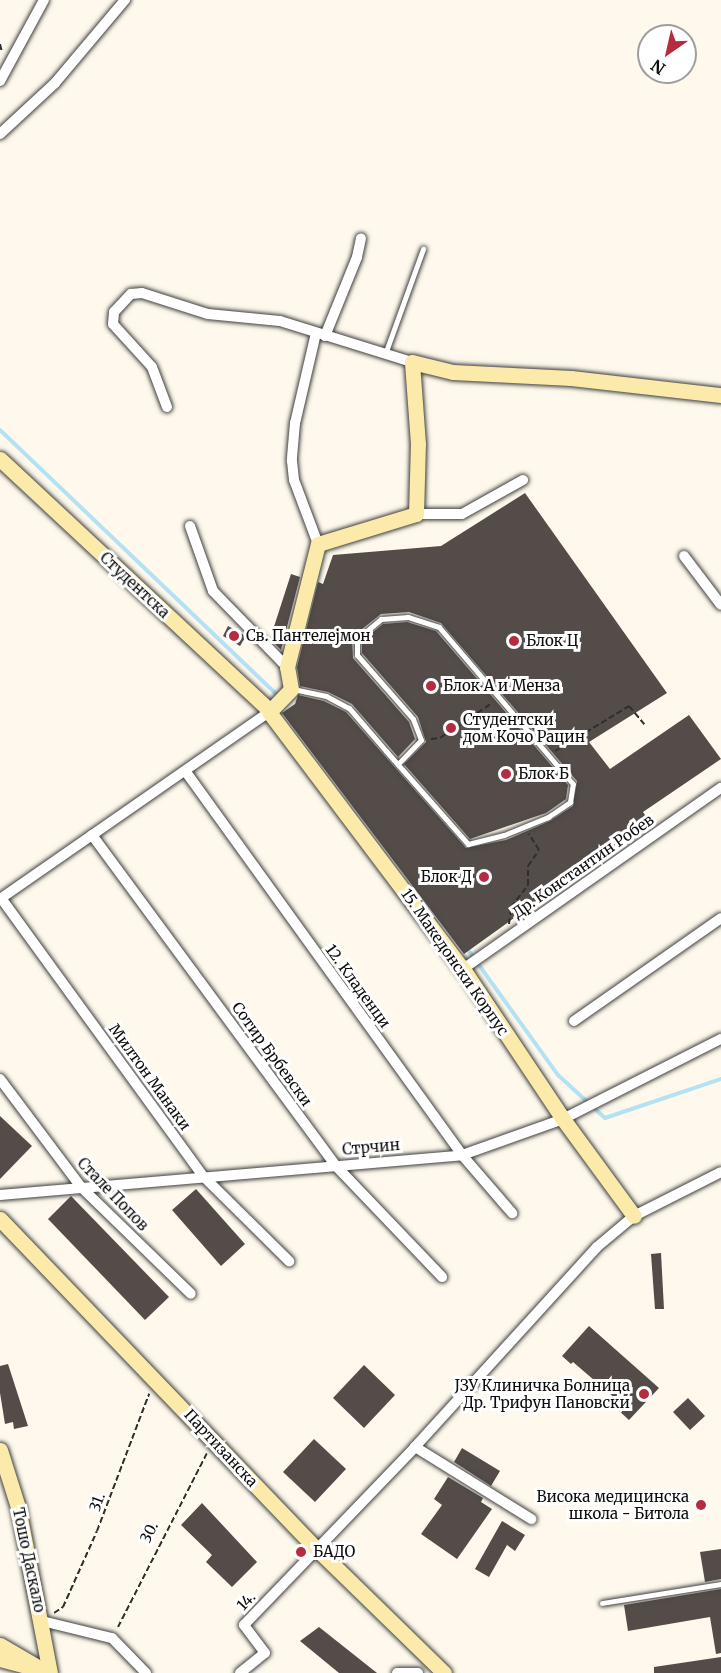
<!DOCTYPE html>
<meta charset="utf-8">
<style>
body{margin:0}
#map{position:relative;width:721px;height:1673px;overflow:hidden;background:#fef9ec;font-family:Merriweather,serif}
div>[style]{position:absolute}
[style*='--x']{left:calc(var(--x)*1px);top:calc(var(--y)*1px);width:calc(var(--w)*1px);rotate:calc(var(--a)*1deg)}
.stream>*{height:4px;margin:-2px;padding:0 2px;transform-origin:2px;border-radius:2px;background:#b4e1f3}
.building>*{inset:0;background:#544c49}
.path>*{height:2px;margin-top:-1px;transform-origin:0;background:repeating-linear-gradient(90deg,#2e2e2e 0 6px,transparent 0 9px)}
.roads{filter:drop-shadow(0 0 2px #3f3f3f) drop-shadow(0 0 2px #3f3f3f)}
.lane>*{height:5px;margin:-2.5px;padding:0 2.5px;transform-origin:2.5px;border-radius:2.5px;background:#fff}
.street>*{height:10px;margin:-5px;padding:0 5px;transform-origin:5px;border-radius:5px;background:#fff}
.secondary>*{height:15px;margin:-7.5px;padding:0 7.5px;transform-origin:7.5px;border-radius:7.5px;background:#fbeaaa}
.dots>*{width:16px;height:16px;translate:-50% -50%;box-sizing:border-box;border:3px solid #fff;border-radius:50%}
span{translate:-50% -50%;white-space:nowrap;text-align:center;line-height:1.15;-webkit-text-stroke:6px #fff;paint-order:stroke}
.street-label{font-size:15px;color:#0c0c0c}
.poi-label{font-size:15px;color:#0c0c0c}
.left{translate:0 -50%;text-align:left}
.right{translate:-100% -50%;text-align:right}
.north{position:absolute;left:637px;top:24px;width:60px;height:60px;box-sizing:border-box;background:#fff;border:2px solid #9e9e9e;border-radius:50%;rotate:214deg;font-size:16px;font-weight:700;line-height:24px;text-align:center;color:#0c0c0c}
.north::after{content:'';display:block;margin:auto;width:21px;height:27px;background:#b52b3f;clip-path:polygon(50% 0,100% 100%,50% 72%,0 100%)}
</style>
<div id="map">
<div class="stream">
<div style="--x:0;--y:430;--w:385;--a:43.7"></div>
<div style="--x:466;--y:947;--w:158;--a:54.3"></div>
<div style="--x:558;--y:1075;--w:64;--a:42.5"></div>
<div style="--x:605;--y:1118;--w:122;--a:-18.6"></div>
</div>
<div class="building">
<div style="clip-path:polygon(525px 493px,667px 693px,589px 742px,610px 769px,689px 715px,721px 759px,643px 812px,649px 821px,464px 954px,282px 713px,295px 704px,298px 695px,324px 701px,346px 712px,466px 848px,506px 840px,550px 821px,573px 806px,577px 781px,441px 623px,409px 612px,381px 614px,352px 637px,353px 658px,409px 722px,415px 739px,398px 757px,352px 704px,328px 692px,300px 686px,297px 667px,318px 582px,323px 584px,333px 555px,441px 546px)"></div>
<div style="clip-path:polygon(291px 574px,300px 577px,281px 650px,270px 639px)"></div>
<div style="clip-path:polygon(407px 622px,436px 631px,568px 785px,566px 799px,546px 813px,470px 839px,404px 764px,426px 742px,418px 717px,362px 653px,362px 641px,383px 624px)"></div>
<div style="clip-path:polygon(228px 626px,246px 636px,240px 646px,223px 636px)"></div>
<div style="clip-path:polygon(0 1116px,32px 1146px,0 1179px)"></div>
<div style="clip-path:polygon(196px 1189px,245px 1244px,221px 1266px,172px 1210px)"></div>
<div style="clip-path:polygon(71px 1196px,169px 1297px,145px 1320px,48px 1219px)"></div>
<div style="clip-path:polygon(661px 1253px,664px 1309px,655px 1309px,651px 1254px)"></div>
<div style="clip-path:polygon(589px 1326px,659px 1388px,629px 1420px,618px 1410px,623px 1405px,573px 1362px,571px 1364px,562px 1356px)"></div>
<div style="clip-path:polygon(8px 1364px,28px 1426px,14px 1429px,13px 1422px,5px 1424px,0 1393px,0 1366px)"></div>
<div style="clip-path:polygon(364px 1365px,395px 1395px,364px 1428px,333px 1398px)"></div>
<div style="clip-path:polygon(688px 1398px,705px 1416px,690px 1430px,673px 1412px)"></div>
<div style="clip-path:polygon(314px 1439px,346px 1469px,315px 1502px,283px 1472px)"></div>
<div style="clip-path:polygon(462px 1448px,500px 1471px,491px 1486px,454px 1462px)"></div>
<div style="clip-path:polygon(448px 1477px,483px 1498px,481px 1502px,492px 1509px,457px 1559px,421px 1534px,442px 1505px,434px 1499px)"></div>
<div style="clip-path:polygon(202px 1503px,257px 1562px,232px 1587px,206px 1562px,212px 1555px,181px 1525px)"></div>
<div style="clip-path:polygon(502px 1521px,525px 1535px,515px 1551px,507px 1545px,489px 1577px,475px 1569px)"></div>
<div style="clip-path:polygon(721px 1549px,721px 1579px,705px 1582px,700px 1552px)"></div>
<div style="clip-path:polygon(721px 1589px,721px 1653px,716px 1654px,710px 1617px,628px 1631px,624px 1605px)"></div>
<div style="clip-path:polygon(319px 1627px,377px 1673px,339px 1673px,300px 1641px)"></div>
<div style="clip-path:polygon(721px 1657px,721px 1673px,654px 1673px,654px 1667px)"></div>
</div>
<div class="path">
<div style="--x:0;--y:44;--w:9;--a:77"></div>
<div style="--x:431;--y:739;--w:9;--a:-6"></div>
<div style="--x:440;--y:738;--w:63;--a:-33.9"></div>
<div style="--x:555;--y:751;--w:87;--a:-31.3"></div>
<div style="--x:629;--y:706;--w:25;--a:50"></div>
<div style="--x:509;--y:924;--w:17;--a:-83"></div>
<div style="--x:511;--y:907;--w:28;--a:-52"></div>
<div style="--x:528;--y:885;--w:19;--a:-90"></div>
<div style="--x:528;--y:866;--w:19;--a:-55"></div>
<div style="--x:539;--y:850;--w:19;--a:-122"></div>
<div style="--x:54;--y:1613;--w:11;--a:-34"></div>
<div style="--x:63;--y:1607;--w:83;--a:-65.9"></div>
<div style="--x:97;--y:1531;--w:147;--a:-69.2"></div>
<div style="--x:118;--y:1627;--w:195;--a:-62.9"></div>
</div>
<div class="roads">
<div class="lane">
<div style="--x:385;--y:354;--w:112;--a:-70.1"></div>
<div style="--x:293;--y:689;--w:34;--a:12"></div>
<div style="--x:326;--y:696;--w:26;--a:28"></div>
<div style="--x:349;--y:708;--w:57;--a:49.3"></div>
<div style="--x:386;--y:751;--w:124;--a:48.6"></div>
<div style="--x:468;--y:844;--w:37;--a:-14"></div>
<div style="--x:504;--y:835;--w:48;--a:-22.2"></div>
<div style="--x:548;--y:817;--w:27;--a:-34"></div>
<div style="--x:570;--y:802;--w:18;--a:-81"></div>
<div style="--x:573;--y:784;--w:206;--a:-130.5"></div>
<div style="--x:439;--y:627;--w:33;--a:-162"></div>
<div style="--x:408;--y:617;--w:27;--a:176"></div>
<div style="--x:381;--y:619;--w:31;--a:140"></div>
<div style="--x:357;--y:639;--w:16;--a:90"></div>
<div style="--x:357;--y:655;--w:85;--a:48.8"></div>
<div style="--x:413;--y:719;--w:22;--a:69"></div>
<div style="--x:421;--y:740;--w:33;--a:134"></div>
<div style="--x:602;--y:1603;--w:121;--a:-9.1"></div>
</div>
<div class="street">
<div style="--x:0;--y:81;--w:92;--a:-61.5"></div>
<div style="--x:0;--y:134;--w:75;--a:-42.8"></div>
<div style="--x:55;--y:83;--w:109;--a:-49.9"></div>
<div style="--x:316;--y:333;--w:92;--a:103.1"></div>
<div style="--x:295;--y:423;--w:38;--a:95"></div>
<div style="--x:292;--y:461;--w:19;--a:84"></div>
<div style="--x:294;--y:480;--w:68;--a:69.4"></div>
<div style="--x:325;--y:336;--w:85;--a:-67.9"></div>
<div style="--x:357;--y:257;--w:19;--a:-78"></div>
<div style="--x:167;--y:407;--w:43;--a:-110.6"></div>
<div style="--x:152;--y:367;--w:58;--a:-132.2"></div>
<div style="--x:113;--y:324;--w:12;--a:-85"></div>
<div style="--x:114;--y:312;--w:25;--a:-47"></div>
<div style="--x:131;--y:294;--w:11;--a:-5"></div>
<div style="--x:142;--y:293;--w:69;--a:17.7"></div>
<div style="--x:208;--y:314;--w:72;--a:5.6"></div>
<div style="--x:280;--y:321;--w:138;--a:17.3"></div>
<div style="--x:416;--y:514;--w:46;--a:0"></div>
<div style="--x:462;--y:514;--w:70;--a:-29.1"></div>
<div style="--x:190;--y:526;--w:69;--a:70.5"></div>
<div style="--x:213;--y:591;--w:106;--a:45.8"></div>
<div style="--x:684;--y:556;--w:61;--a:52.9"></div>
<div style="--x:186;--y:772;--w:472;--a:54.2"></div>
<div style="--x:462;--y:1155;--w:77;--a:49.2"></div>
<div style="--x:92;--y:835;--w:410;--a:53.6"></div>
<div style="--x:335;--y:1165;--w:155;--a:46.3"></div>
<div style="--x:1;--y:898;--w:345;--a:54"></div>
<div style="--x:204;--y:1177;--w:120;--a:44.7"></div>
<div style="--x:0;--y:899;--w:329;--a:-34.8"></div>
<div style="--x:463;--y:969;--w:315;--a:-35.1"></div>
<div style="--x:574;--y:1021;--w:179;--a:-35"></div>
<div style="--x:0;--y:1079;--w:135;--a:53.1"></div>
<div style="--x:81;--y:1187;--w:153;--a:44.2"></div>
<div style="--x:0;--y:1195;--w:464;--a:-4.9"></div>
<div style="--x:462;--y:1155;--w:107;--a:-19.6"></div>
<div style="--x:563;--y:1119;--w:177;--a:-26.9"></div>
<div style="--x:415;--y:1447;--w:137;--a:31.8"></div>
<div style="--x:42;--y:1621;--w:72;--a:13.7"></div>
<div style="--x:112;--y:1638;--w:49;--a:45.8"></div>
<div style="--x:240;--y:1673;--w:32;--a:-39"></div>
<div style="--x:265;--y:1653;--w:35;--a:-127"></div>
<div style="--x:244;--y:1625;--w:247;--a:-46.1"></div>
<div style="--x:415;--y:1447;--w:270;--a:-47.7"></div>
<div style="--x:597;--y:1247;--w:48;--a:-40"></div>
<div style="--x:634;--y:1216;--w:97;--a:-26.8"></div>
<div style="--x:397;--y:1673;--w:21;--a:0"></div>
</div>
<div class="secondary">
<div style="--x:0;--y:459;--w:369;--a:43"></div>
<div style="--x:270;--y:711;--w:30;--a:-46"></div>
<div style="--x:291;--y:689;--w:22;--a:-100"></div>
<div style="--x:287;--y:667;--w:127;--a:-75.9"></div>
<div style="--x:318;--y:544;--w:102;--a:-17"></div>
<div style="--x:416;--y:514;--w:70;--a:-88.4"></div>
<div style="--x:418;--y:444;--w:82;--a:-94.2"></div>
<div style="--x:412;--y:362;--w:42;--a:13.7"></div>
<div style="--x:453;--y:372;--w:118;--a:2.9"></div>
<div style="--x:571;--y:378;--w:151;--a:6.5"></div>
<div style="--x:269;--y:712;--w:322;--a:53"></div>
<div style="--x:463;--y:969;--w:180;--a:56.3"></div>
<div style="--x:563;--y:1119;--w:120;--a:53.8"></div>
<div style="--x:0;--y:1219;--w:456;--a:46.2"></div>
<div style="--x:316;--y:1548;--w:179;--a:44.3"></div>
<div style="--x:0;--y:1450;--w:60;--a:72.5"></div>
<div style="--x:18;--y:1507;--w:169;--a:79.1"></div>
<div style="--x:0;--y:1645;--w:56;--a:30.3"></div>
<div style="--x:0;--y:1659;--w:30;--a:15"></div>
</div>
</div>
<div class="dots">
<div style="left:234px;top:636px;background:#b52b3f"></div>
<div style="left:514px;top:641px;background:#b52b3f"></div>
<div style="left:431px;top:686px;background:#b52b3f"></div>
<div style="left:451px;top:728px;background:#b52b3f"></div>
<div style="left:506px;top:774px;background:#b52b3f"></div>
<div style="left:484px;top:877px;background:#b52b3f"></div>
<div style="left:644px;top:1394px;background:#b52b3f"></div>
<div style="left:701px;top:1505px;background:#b52b3f"></div>
<div style="left:301px;top:1552px;background:#b52b3f"></div>
</div>
<div class="street-label">
<span style="left:135px;top:585px;rotate:43deg">Студентска</span>
<span style="left:583px;top:866px;rotate:-35deg">Др. Константин Робев</span>
<span style="left:455px;top:962px;rotate:55deg">15. Македонски Корпус</span>
<span style="left:358px;top:986px;rotate:54deg">12. Кладенци</span>
<span style="left:272px;top:1054px;rotate:54deg">Сотир Брбевски</span>
<span style="left:150px;top:1077px;rotate:54deg">Милтон Манаки</span>
<span style="left:371px;top:1147px;rotate:-5deg">Стрчин</span>
<span style="left:113px;top:1194px;rotate:46deg">Стале Попов</span>
<span style="left:221px;top:1448px;rotate:47deg">Партизанска</span>
<span style="left:97px;top:1502px;rotate:-70deg">31.</span>
<span style="left:149px;top:1532px;rotate:-63deg">30.</span>
<span style="left:29px;top:1560px;rotate:78deg">Тошо Даскало</span>
<span style="left:246px;top:1601px;rotate:-47deg">14.</span>
</div>
<div class="poi-label">
<span class="left" style="left:246px;top:636px">Св. Пантелејмон</span>
<span class="left" style="left:526px;top:641px">Блок Ц</span>
<span class="left" style="left:443px;top:686px">Блок А и Менза</span>
<span class="left" style="left:463px;top:728px">Студентски<br>дом Кочо Рацин</span>
<span class="left" style="left:518px;top:774px">Блок Б</span>
<span class="right" style="left:472px;top:877px">Блок Д</span>
<span class="right" style="left:630px;top:1394px">ЈЗУ Клиничка Болница<br>Др. Трифун Пановски</span>
<span class="right" style="left:689px;top:1505px">Висока медицинска<br>школа - Битола</span>
<span class="left" style="left:313px;top:1552px">БАДО</span>
</div>
<div class="north">N</div>
</div>
